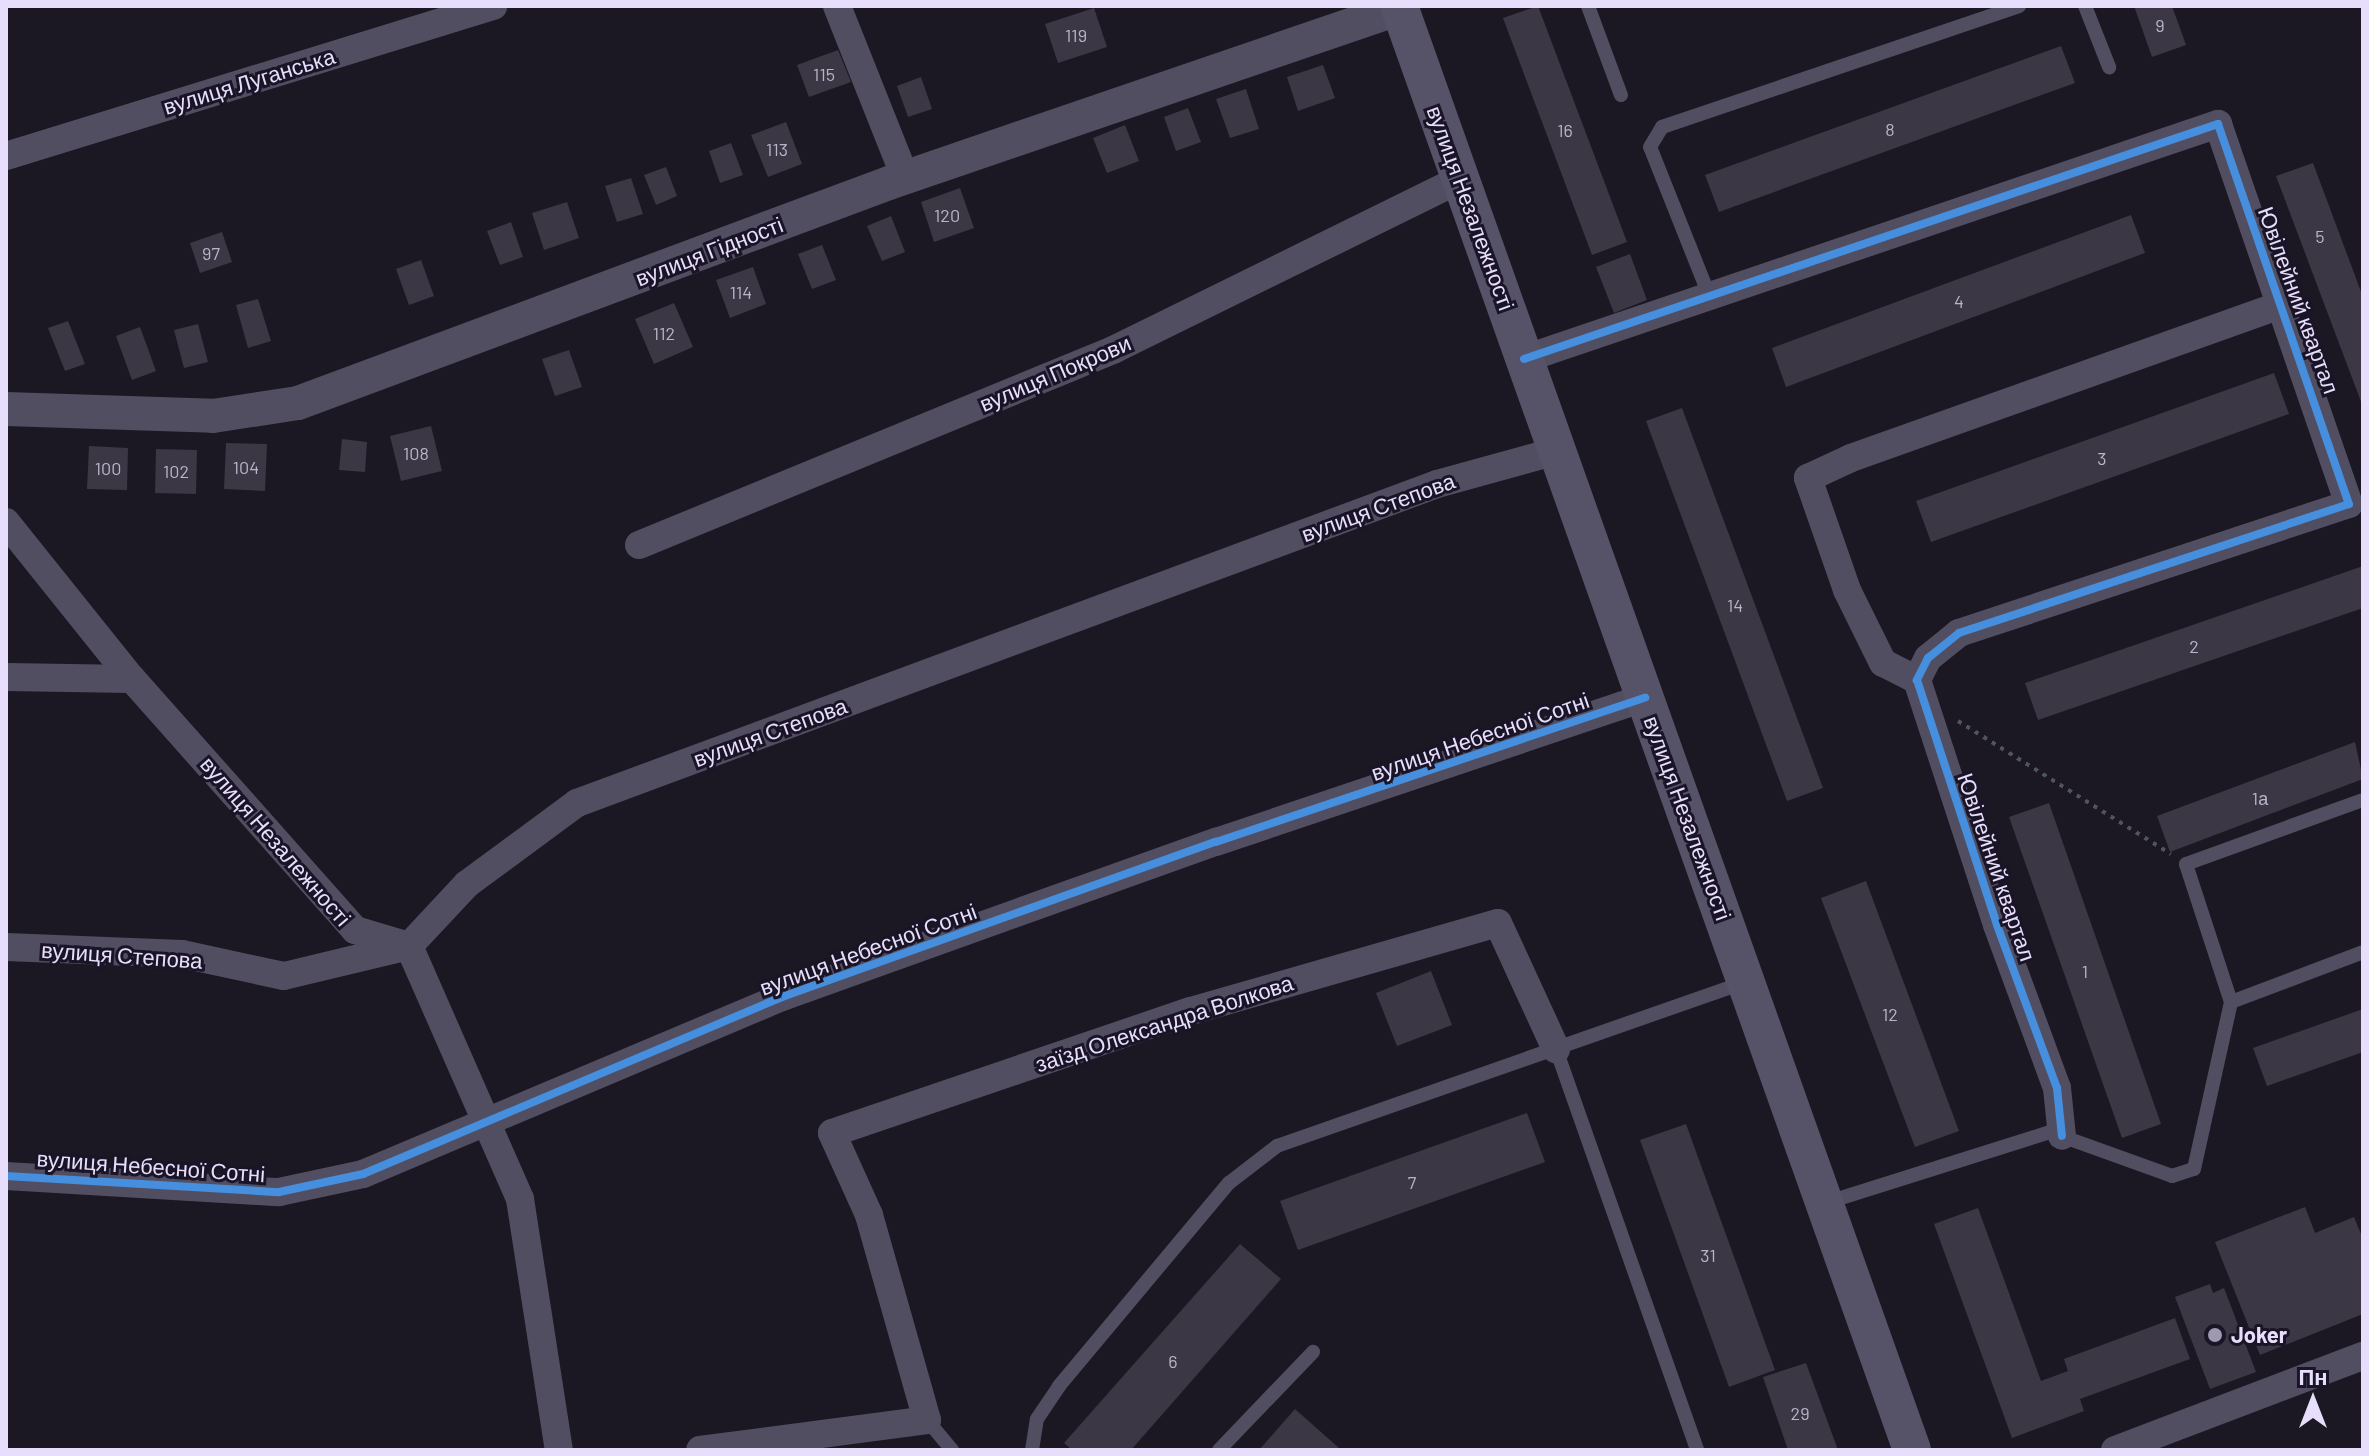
<!DOCTYPE html>
<meta charset="utf-8">
<style>
body{margin:0}
#map{position:relative;width:2369px;height:1456px;overflow:hidden;background:#1b1823;font-family:Barlow,sans-serif}
div>[style]{position:absolute}
[style*='--x']{left:calc(var(--x)*1px);top:calc(var(--y)*1px);width:calc(var(--w)*1px);rotate:calc(var(--a)*1deg)}
.building>*{inset:0;background:#3b3744}
.path>*{height:4px;margin-top:-2px;transform-origin:0;background:repeating-linear-gradient(90deg,#4e5462 0 4px,transparent 0 10px)}
.service>*{height:14px;margin:-7px;padding:0 7px;transform-origin:7px;border-radius:7px;background:#524e61}
.minor>*{height:28px;margin:-14px;padding:0 14px;transform-origin:14px;border-radius:14px;background:#524e61}
.tertiary>*{height:34px;margin:-17px;padding:0 17px;transform-origin:17px;border-radius:17px;background:#524e61}
.secondary>*{height:38px;margin:-19px;padding:0 19px;transform-origin:19px;border-radius:19px;background:#565267}
.cycleway>*{height:8px;margin:-4px;padding:0 4px;transform-origin:4px;border-radius:4px;background:#468fdf}
.dots>*{width:22px;height:22px;translate:-50% -50%;box-sizing:border-box;border:4px solid #1a1427;border-radius:50%}
span{translate:-50% -50%;white-space:nowrap;text-align:center;line-height:1.15;-webkit-text-stroke:6px #1a1427;paint-order:stroke}
.number-label{font-size:18px;color:#bbb4cc}
.number-label span{-webkit-text-stroke-width:0}
.street-label{font-size:22px;color:#e6defa}
.poi-label{font-size:22px;color:#e6defa;font-weight:700}
.left{translate:0 -50%;text-align:left}
.frame{position:absolute;inset:0;border:8px solid #e6defa;pointer-events:none}
.north{position:absolute;left:2273px;top:1360px;width:80px;height:80px;-webkit-text-stroke:6px #1a1427;paint-order:stroke;rotate:0deg;font-size:22px;font-weight:700;line-height:32px;text-align:center;color:#e6defa}
.north::after{content:'';display:block;margin:auto;width:28px;height:36px;background:#e6defa;clip-path:polygon(50% 0,100% 100%,50% 72%,0 100%)}
</style>
<div id="map">
<div class="building">
<div style="clip-path:polygon(1538px 6px,1627px 242px,1592px 255px,1503px 18px)"></div>
<div style="clip-path:polygon(2134px 6px,2172px 6px,2186px 45px,2152px 57px)"></div>
<div style="clip-path:polygon(1094px 8px,1107px 47px,1058px 63px,1045px 24px)"></div>
<div style="clip-path:polygon(2061px 46px,2075px 83px,1719px 212px,1705px 175px)"></div>
<div style="clip-path:polygon(838px 50px,851px 82px,809px 97px,797px 65px)"></div>
<div style="clip-path:polygon(1323px 65px,1335px 98px,1298px 111px,1287px 77px)"></div>
<div style="clip-path:polygon(921px 77px,932px 109px,908px 117px,897px 86px)"></div>
<div style="clip-path:polygon(1246px 89px,1259px 129px,1230px 138px,1216px 99px)"></div>
<div style="clip-path:polygon(1188px 108px,1201px 142px,1176px 151px,1164px 117px)"></div>
<div style="clip-path:polygon(786px 122px,802px 164px,768px 177px,751px 135px)"></div>
<div style="clip-path:polygon(1125px 125px,1139px 161px,1107px 173px,1093px 138px)"></div>
<div style="clip-path:polygon(731px 143px,743px 175px,720px 183px,709px 151px)"></div>
<div style="clip-path:polygon(2313px 163px,2363px 297px,2363px 407px,2276px 176px)"></div>
<div style="clip-path:polygon(666px 167px,677px 196px,656px 205px,644px 175px)"></div>
<div style="clip-path:polygon(631px 178px,643px 214px,617px 222px,605px 186px)"></div>
<div style="clip-path:polygon(960px 188px,974px 228px,934px 242px,921px 202px)"></div>
<div style="clip-path:polygon(567px 202px,579px 238px,544px 250px,532px 213px)"></div>
<div style="clip-path:polygon(2131px 215px,2145px 253px,1786px 387px,1772px 348px)"></div>
<div style="clip-path:polygon(891px 216px,905px 252px,882px 261px,867px 226px)"></div>
<div style="clip-path:polygon(511px 222px,523px 257px,500px 265px,487px 231px)"></div>
<div style="clip-path:polygon(222px 232px,232px 262px,200px 273px,190px 243px)"></div>
<div style="clip-path:polygon(822px 245px,836px 280px,812px 289px,798px 254px)"></div>
<div style="clip-path:polygon(1630px 254px,1647px 300px,1614px 313px,1596px 267px)"></div>
<div style="clip-path:polygon(421px 260px,434px 296px,409px 305px,396px 269px)"></div>
<div style="clip-path:polygon(753px 267px,766px 304px,730px 318px,716px 280px)"></div>
<div style="clip-path:polygon(258px 299px,271px 341px,248px 348px,236px 305px)"></div>
<div style="clip-path:polygon(674px 303px,693px 347px,654px 364px,635px 319px)"></div>
<div style="clip-path:polygon(68px 321px,85px 364px,65px 371px,48px 328px)"></div>
<div style="clip-path:polygon(198px 324px,208px 362px,184px 368px,174px 330px)"></div>
<div style="clip-path:polygon(140px 327px,156px 371px,132px 380px,116px 336px)"></div>
<div style="clip-path:polygon(569px 350px,582px 387px,555px 396px,542px 359px)"></div>
<div style="clip-path:polygon(2274px 373px,2289px 414px,1931px 542px,1916px 501px)"></div>
<div style="clip-path:polygon(1682px 408px,1823px 788px,1787px 801px,1646px 421px)"></div>
<div style="clip-path:polygon(431px 426px,442px 471px,401px 481px,390px 436px)"></div>
<div style="clip-path:polygon(342px 439px,367px 442px,365px 472px,339px 470px)"></div>
<div style="clip-path:polygon(226px 443px,267px 444px,265px 491px,224px 489px)"></div>
<div style="clip-path:polygon(89px 446px,128px 448px,127px 490px,87px 489px)"></div>
<div style="clip-path:polygon(156px 449px,197px 450px,196px 494px,155px 493px)"></div>
<div style="clip-path:polygon(2363px 566px,2363px 608px,2038px 720px,2025px 683px)"></div>
<div style="clip-path:polygon(2355px 742px,2363px 779px,2170px 852px,2157px 816px)"></div>
<div style="clip-path:polygon(2049px 803px,2161px 1124px,2122px 1138px,2009px 817px)"></div>
<div style="clip-path:polygon(1866px 881px,1959px 1131px,1915px 1147px,1821px 898px)"></div>
<div style="clip-path:polygon(1431px 971px,1452px 1025px,1397px 1046px,1376px 993px)"></div>
<div style="clip-path:polygon(2363px 1009px,2363px 1052px,2267px 1086px,2253px 1048px)"></div>
<div style="clip-path:polygon(1527px 1113px,1545px 1162px,1298px 1250px,1280px 1201px)"></div>
<div style="clip-path:polygon(1686px 1124px,1775px 1370px,1729px 1387px,1640px 1140px)"></div>
<div style="clip-path:polygon(2305px 1207px,2315px 1233px,2354px 1217px,2363px 1239px,2363px 1314px,2260px 1355px,2215px 1242px)"></div>
<div style="clip-path:polygon(1978px 1208px,2041px 1381px,2068px 1371px,2064px 1359px,2175px 1318px,2190px 1359px,2080px 1399px,2084px 1411px,2012px 1438px,1934px 1224px)"></div>
<div style="clip-path:polygon(1240px 1244px,1281px 1279px,1131px 1450px,1072px 1450px,1064px 1443px)"></div>
<div style="clip-path:polygon(2210px 1284px,2213px 1293px,2224px 1288px,2256px 1372px,2210px 1389px,2175px 1297px)"></div>
<div style="clip-path:polygon(1806px 1363px,1838px 1450px,1788px 1450px,1763px 1377px)"></div>
<div style="clip-path:polygon(1295px 1409px,1339px 1448px,1337px 1450px,1259px 1450px)"></div>
</div>
<div class="path">
<div style="--x:1958;--y:721;--w:251;--a:32"></div>
</div>
<div class="service">
<div style="--x:1588;--y:6;--w:95;--a:69.7"></div>
<div style="--x:2085;--y:6;--w:66;--a:68.5"></div>
<div style="--x:1709;--y:295;--w:159;--a:-111.7"></div>
<div style="--x:1650;--y:147;--w:23;--a:-59"></div>
<div style="--x:1662;--y:127;--w:377;--a:-18.7"></div>
<div style="--x:2231;--y:1002;--w:141;--a:-20.7"></div>
<div style="--x:1556;--y:1049;--w:425;--a:70.6"></div>
<div style="--x:1825;--y:1203;--w:236;--a:-17.5"></div>
<div style="--x:2050;--y:1132;--w:130;--a:19.8"></div>
<div style="--x:2172;--y:1176;--w:23;--a:-18"></div>
<div style="--x:2194;--y:1169;--w:171;--a:-77.5"></div>
<div style="--x:2231;--y:1002;--w:145;--a:-108.1"></div>
<div style="--x:2186;--y:864;--w:188;--a:-19.9"></div>
<div style="--x:927;--y:1420;--w:39;--a:50"></div>
<div style="--x:1032;--y:1450;--w:31;--a:-81"></div>
<div style="--x:1037;--y:1419;--w:40;--a:-56"></div>
<div style="--x:1059;--y:1386;--w:265;--a:-50.1"></div>
<div style="--x:1229;--y:1183;--w:61;--a:-37.6"></div>
<div style="--x:1277;--y:1146;--w:496;--a:-19.3"></div>
<div style="--x:1219;--y:1450;--w:136;--a:-46.2"></div>
</div>
<div class="minor">
<div style="--x:837;--y:6;--w:184;--a:68.3"></div>
<div style="--x:6;--y:156;--w:510;--a:-17.12"></div>
<div style="--x:1524;--y:359;--w:733;--a:-18.71"></div>
<div style="--x:2218;--y:124;--w:402;--a:71"></div>
<div style="--x:2349;--y:504;--w:411;--a:161.7"></div>
<div style="--x:1959;--y:633;--w:40;--a:141"></div>
<div style="--x:1928;--y:658;--w:25;--a:117"></div>
<div style="--x:1917;--y:680;--w:258;--a:71.9"></div>
<div style="--x:1997;--y:925;--w:174;--a:69.8"></div>
<div style="--x:2057;--y:1088;--w:48;--a:84.1"></div>
<div style="--x:6;--y:522;--w:192;--a:51.3"></div>
<div style="--x:126;--y:672;--w:345;--a:48.4"></div>
<div style="--x:355;--y:930;--w:56;--a:16.5"></div>
<div style="--x:409;--y:946;--w:276;--a:66.3"></div>
<div style="--x:520;--y:1199;--w:254;--a:81.2"></div>
<div style="--x:639;--y:545;--w:513;--a:-22.36"></div>
<div style="--x:1113;--y:350;--w:387;--a:-26.2"></div>
<div style="--x:6;--y:677;--w:126;--a:0.9"></div>
<div style="--x:1917;--y:680;--w:38;--a:-153"></div>
<div style="--x:1883;--y:663;--w:81;--a:-116.3"></div>
<div style="--x:1847;--y:590;--w:119;--a:-109.2"></div>
<div style="--x:1808;--y:478;--w:47;--a:-24.9"></div>
<div style="--x:1851;--y:458;--w:455;--a:-19.6"></div>
<div style="--x:6;--y:947;--w:176;--a:2.3"></div>
<div style="--x:182;--y:954;--w:104;--a:12.2"></div>
<div style="--x:284;--y:976;--w:129;--a:-13.5"></div>
<div style="--x:409;--y:946;--w:85;--a:-46.9"></div>
<div style="--x:467;--y:884;--w:137;--a:-36.4"></div>
<div style="--x:577;--y:803;--w:917;--a:-20.35"></div>
<div style="--x:1437;--y:484;--w:124;--a:-15.4"></div>
<div style="--x:6;--y:1176;--w:273;--a:3.4"></div>
<div style="--x:279;--y:1192;--w:86;--a:-12.1"></div>
<div style="--x:363;--y:1174;--w:455;--a:-22.9"></div>
<div style="--x:782;--y:997;--w:461;--a:-19.7"></div>
<div style="--x:1216;--y:842;--w:453;--a:-18.6"></div>
<div style="--x:700;--y:1450;--w:229;--a:-7.5"></div>
<div style="--x:927;--y:1420;--w:213;--a:-105.8"></div>
<div style="--x:869;--y:1215;--w:90;--a:-114.3"></div>
<div style="--x:832;--y:1133;--w:379;--a:-18.8"></div>
<div style="--x:1191;--y:1011;--w:319;--a:-16"></div>
<div style="--x:1498;--y:923;--w:139;--a:65.3"></div>
<div style="--x:2115;--y:1450;--w:265;--a:-20.8"></div>
</div>
<div class="tertiary">
<div style="--x:6;--y:409;--w:207;--a:1.9"></div>
<div style="--x:213;--y:416;--w:86;--a:-8.7"></div>
<div style="--x:298;--y:403;--w:631;--a:-20.42"></div>
<div style="--x:889;--y:183;--w:540;--a:-18.9"></div>
</div>
<div class="secondary">
<div style="--x:1399;--y:6;--w:1532;--a:70.44"></div>
</div>
<div class="cycleway">
<div style="--x:1524;--y:359;--w:733;--a:-18.71"></div>
<div style="--x:2218;--y:124;--w:402;--a:71"></div>
<div style="--x:2349;--y:504;--w:411;--a:161.7"></div>
<div style="--x:1959;--y:633;--w:40;--a:141"></div>
<div style="--x:1928;--y:658;--w:25;--a:117"></div>
<div style="--x:1917;--y:680;--w:258;--a:71.9"></div>
<div style="--x:1997;--y:925;--w:174;--a:69.8"></div>
<div style="--x:2057;--y:1088;--w:48;--a:84.1"></div>
<div style="--x:6;--y:1176;--w:273;--a:3.4"></div>
<div style="--x:279;--y:1192;--w:86;--a:-12.1"></div>
<div style="--x:363;--y:1174;--w:455;--a:-22.9"></div>
<div style="--x:782;--y:997;--w:461;--a:-19.7"></div>
<div style="--x:1216;--y:842;--w:453;--a:-18.6"></div>
</div>
<div class="dots">
<div style="left:2215px;top:1335px;background:#9f99af"></div>
</div>
<div class="number-label">
<span style="left:2160px;top:25px">9</span>
<span style="left:1076px;top:35px">119</span>
<span style="left:824px;top:74px">115</span>
<span style="left:1890px;top:129px">8</span>
<span style="left:1565px;top:130px">16</span>
<span style="left:777px;top:149px">113</span>
<span style="left:947px;top:215px">120</span>
<span style="left:2320px;top:236px">5</span>
<span style="left:211px;top:253px">97</span>
<span style="left:741px;top:292px">114</span>
<span style="left:1959px;top:301px">4</span>
<span style="left:664px;top:333px">112</span>
<span style="left:416px;top:453px">108</span>
<span style="left:2102px;top:458px">3</span>
<span style="left:246px;top:467px">104</span>
<span style="left:108px;top:468px">100</span>
<span style="left:176px;top:471px">102</span>
<span style="left:1735px;top:605px">14</span>
<span style="left:2194px;top:646px">2</span>
<span style="left:2260px;top:798px">1а</span>
<span style="left:2085px;top:971px">1</span>
<span style="left:1890px;top:1014px">12</span>
<span style="left:1412px;top:1182px">7</span>
<span style="left:1708px;top:1255px">31</span>
<span style="left:1173px;top:1361px">6</span>
<span style="left:1800px;top:1413px">29</span>
</div>
<div class="street-label">
<span style="left:249px;top:81px;rotate:-17deg">вулиця Луганська</span>
<span style="left:1471px;top:208px;rotate:70deg">вулиця Незалежності</span>
<span style="left:709px;top:251px;rotate:-21deg">вулиця Гідності</span>
<span style="left:2299px;top:300px;rotate:70deg">Ювілейний квартал</span>
<span style="left:1055px;top:373px;rotate:-23deg">вулиця Покрови</span>
<span style="left:1378px;top:507px;rotate:-20deg">вулиця Степова</span>
<span style="left:770px;top:732px;rotate:-20deg">вулиця Степова</span>
<span style="left:1480px;top:736px;rotate:-19deg">вулиця Небесної Сотні</span>
<span style="left:1688px;top:818px;rotate:70deg">вулиця Незалежності</span>
<span style="left:276px;top:841px;rotate:49deg">вулиця Незалежності</span>
<span style="left:1997px;top:867px;rotate:71deg">Ювілейний квартал</span>
<span style="left:868px;top:949px;rotate:-20deg">вулиця Небесної Сотні</span>
<span style="left:122px;top:955px;rotate:4deg">вулиця Степова</span>
<span style="left:1164px;top:1023px;rotate:-18deg">заїзд Олександра Волкова</span>
<span style="left:151px;top:1166px;rotate:4deg">вулиця Небесної Сотні</span>
</div>
<div class="poi-label">
<span class="left" style="left:2231px;top:1335px">Joker</span>
</div>
<div class="frame"></div>
<div class="north">Пн</div>
</div>
